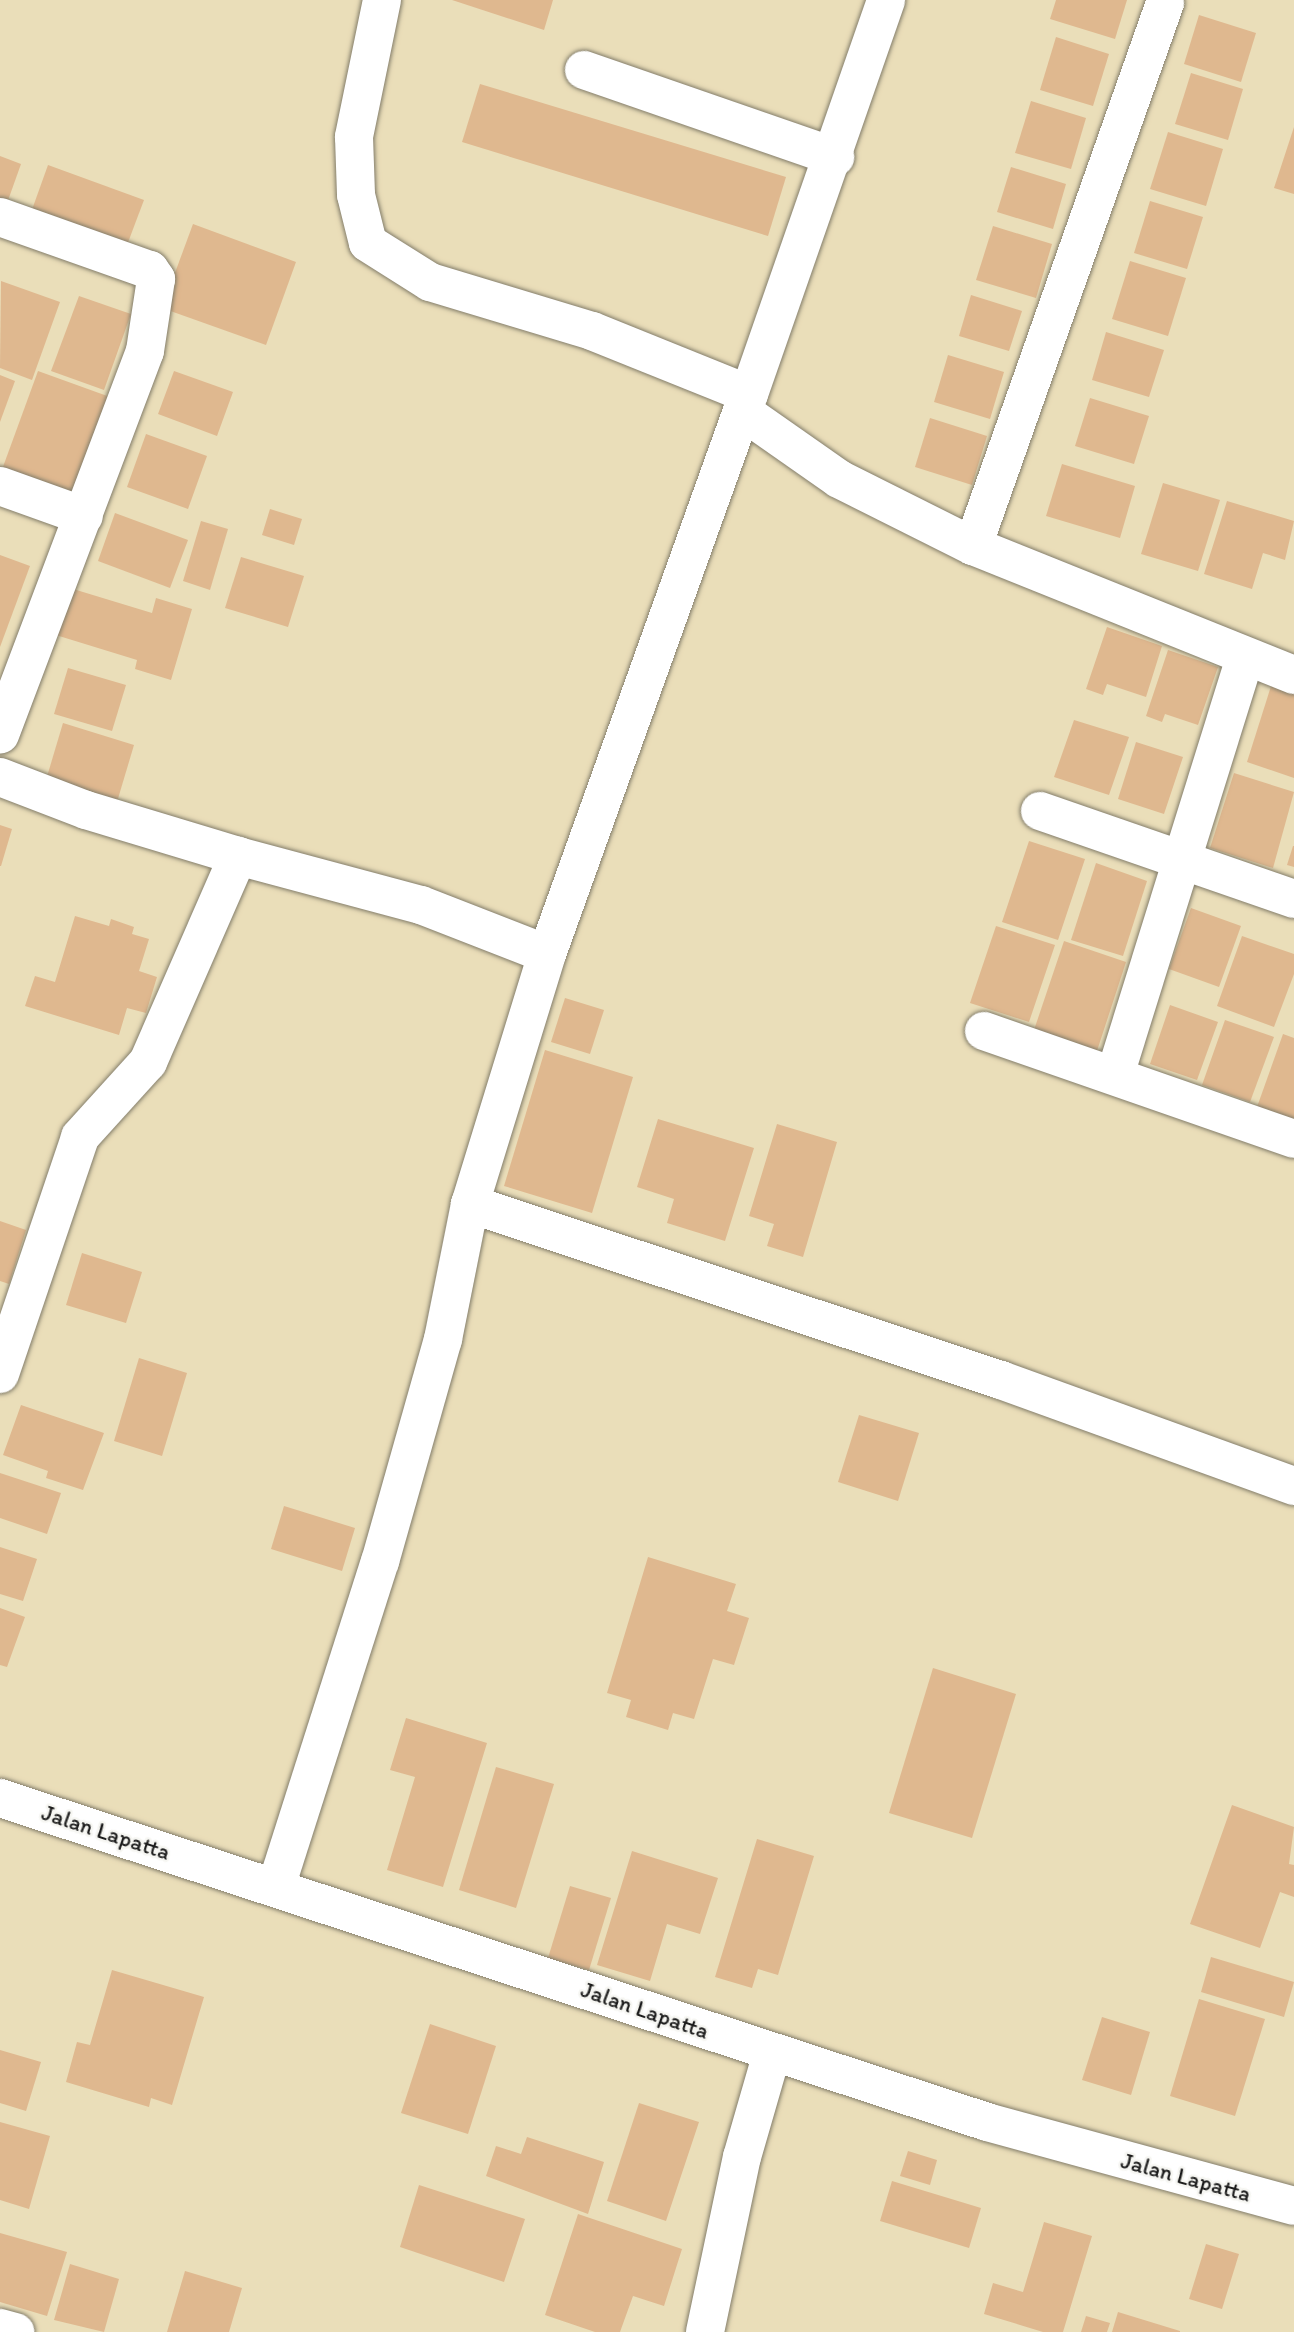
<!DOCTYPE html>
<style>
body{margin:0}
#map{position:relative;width:1294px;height:2332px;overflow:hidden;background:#eadeb9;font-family:Itim,sans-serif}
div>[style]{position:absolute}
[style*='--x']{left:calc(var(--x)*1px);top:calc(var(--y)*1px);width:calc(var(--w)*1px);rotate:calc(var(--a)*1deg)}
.building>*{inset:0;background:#dfb88f}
.roads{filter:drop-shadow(0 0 2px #837d6a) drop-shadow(0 0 2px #837d6a)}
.minor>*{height:38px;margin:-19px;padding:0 19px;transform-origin:19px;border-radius:19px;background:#fff}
span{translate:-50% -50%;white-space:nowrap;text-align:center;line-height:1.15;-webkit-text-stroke:5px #f6f6f2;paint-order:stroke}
.street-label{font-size:23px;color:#1c1c1c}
</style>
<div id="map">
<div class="building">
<div style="clip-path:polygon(452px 0,553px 0,544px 30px)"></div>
<div style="clip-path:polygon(1056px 0,1127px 0,1115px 39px,1050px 19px)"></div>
<div style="clip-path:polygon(1199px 15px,1256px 33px,1241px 82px,1184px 64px)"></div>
<div style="clip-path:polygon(1056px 37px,1109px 54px,1093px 106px,1040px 90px)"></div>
<div style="clip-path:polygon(1191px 73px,1243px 89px,1228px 140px,1175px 124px)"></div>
<div style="clip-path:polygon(480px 84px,786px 177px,768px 236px,462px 142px)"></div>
<div style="clip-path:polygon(1031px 101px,1086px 118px,1071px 169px,1015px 153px)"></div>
<div style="clip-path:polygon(1294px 127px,1294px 194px,1274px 188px)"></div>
<div style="clip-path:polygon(1168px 132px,1223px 149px,1206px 206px,1150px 189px)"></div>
<div style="clip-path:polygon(0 156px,21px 164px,6px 206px,0 203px)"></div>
<div style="clip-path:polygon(48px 165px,144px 200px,124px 253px,29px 218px)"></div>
<div style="clip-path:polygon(1011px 167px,1066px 184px,1053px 229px,997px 212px)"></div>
<div style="clip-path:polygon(1150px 201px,1203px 217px,1187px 269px,1134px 253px)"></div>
<div style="clip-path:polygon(193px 224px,296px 262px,266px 345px,162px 308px)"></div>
<div style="clip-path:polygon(993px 226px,1052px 244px,1036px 298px,976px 280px)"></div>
<div style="clip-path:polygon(1130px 261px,1186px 278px,1168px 336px,1112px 319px)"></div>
<div style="clip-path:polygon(1px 281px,60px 302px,32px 380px,0 368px)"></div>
<div style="clip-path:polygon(971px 295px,1022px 311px,1009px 351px,959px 336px)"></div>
<div style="clip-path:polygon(79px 296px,131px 314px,104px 390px,51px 371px)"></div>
<div style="clip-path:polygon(1106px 332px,1164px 350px,1149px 397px,1092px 380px)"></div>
<div style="clip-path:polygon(948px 355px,1004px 372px,990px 419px,934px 402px)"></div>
<div style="clip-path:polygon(38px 371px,110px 397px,70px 507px,0 475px)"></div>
<div style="clip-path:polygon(174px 371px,233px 392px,217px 436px,158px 414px)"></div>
<div style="clip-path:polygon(0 375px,15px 381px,0 422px)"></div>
<div style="clip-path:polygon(1090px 398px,1149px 416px,1134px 464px,1075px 446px)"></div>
<div style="clip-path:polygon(930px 418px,987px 436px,972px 485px,915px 467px)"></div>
<div style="clip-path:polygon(146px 434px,207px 456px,188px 509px,127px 487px)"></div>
<div style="clip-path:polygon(1062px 464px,1135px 486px,1120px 538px,1046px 516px)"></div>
<div style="clip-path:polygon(1163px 483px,1220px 500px,1198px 571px,1141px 554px)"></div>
<div style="clip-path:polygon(1227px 501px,1294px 521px,1285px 560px,1263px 553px,1252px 589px,1204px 574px)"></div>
<div style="clip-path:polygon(270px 509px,302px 519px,294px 545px,262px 535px)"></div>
<div style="clip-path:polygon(115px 513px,188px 540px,170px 588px,98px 561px)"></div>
<div style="clip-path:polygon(201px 521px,228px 529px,210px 590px,183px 581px)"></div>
<div style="clip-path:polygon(0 555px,30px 566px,0 647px)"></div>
<div style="clip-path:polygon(241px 557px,304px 576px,288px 627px,225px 608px)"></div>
<div style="clip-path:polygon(60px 585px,152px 613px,156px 598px,192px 609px,171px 680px,135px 669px,137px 660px,46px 632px)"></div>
<div style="clip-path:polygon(1107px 627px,1162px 646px,1146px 697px,1107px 684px,1103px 695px,1086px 689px)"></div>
<div style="clip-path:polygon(1168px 650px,1218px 667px,1198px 725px,1165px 714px,1162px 722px,1146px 716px)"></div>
<div style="clip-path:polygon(68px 668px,126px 685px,112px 731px,54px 714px)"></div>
<div style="clip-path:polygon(1272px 683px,1294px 690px,1294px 778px,1247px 762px)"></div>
<div style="clip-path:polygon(1074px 720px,1129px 737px,1109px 795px,1054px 777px)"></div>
<div style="clip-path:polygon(63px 723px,134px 745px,114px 812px,43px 790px)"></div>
<div style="clip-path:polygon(1136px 742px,1183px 757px,1164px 814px,1118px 799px)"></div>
<div style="clip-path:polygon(1234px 773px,1294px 792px,1273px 868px,1210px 848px)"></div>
<div style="clip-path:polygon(0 825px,12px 829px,1px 866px,0 866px)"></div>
<div style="clip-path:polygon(1029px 841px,1085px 859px,1058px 940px,1002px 922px)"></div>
<div style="clip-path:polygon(1293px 846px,1294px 846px,1294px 867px,1287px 865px)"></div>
<div style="clip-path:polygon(1096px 863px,1147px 881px,1123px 956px,1071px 940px)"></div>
<div style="clip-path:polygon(1191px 908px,1241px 926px,1219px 987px,1169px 969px)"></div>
<div style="clip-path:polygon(75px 916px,109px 926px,111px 919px,134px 927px,132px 934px,149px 939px,139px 971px,157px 977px,146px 1013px,127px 1008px,119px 1035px,25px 1006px,35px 976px,55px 982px)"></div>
<div style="clip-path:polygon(996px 926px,1055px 945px,1029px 1022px,970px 1003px)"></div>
<div style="clip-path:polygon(1242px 936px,1294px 954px,1294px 974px,1274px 1027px,1217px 1006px)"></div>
<div style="clip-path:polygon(1064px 941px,1126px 962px,1095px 1057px,1032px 1036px)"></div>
<div style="clip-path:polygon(565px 998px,604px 1010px,590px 1054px,551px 1042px)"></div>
<div style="clip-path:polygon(1170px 1005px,1218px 1022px,1197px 1080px,1150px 1064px)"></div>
<div style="clip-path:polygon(1225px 1020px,1274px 1037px,1250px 1102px,1202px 1085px)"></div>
<div style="clip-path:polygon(1283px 1034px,1294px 1038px,1294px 1120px,1257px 1107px)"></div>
<div style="clip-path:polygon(545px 1050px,633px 1077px,592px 1213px,504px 1186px)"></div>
<div style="clip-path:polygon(658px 1119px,754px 1148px,725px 1241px,667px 1223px,674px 1199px,637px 1187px)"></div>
<div style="clip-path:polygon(777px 1124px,837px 1142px,803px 1257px,767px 1246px,774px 1224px,749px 1216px)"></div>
<div style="clip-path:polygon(0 1221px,26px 1230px,9px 1284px,0 1281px)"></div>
<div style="clip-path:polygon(82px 1253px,142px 1272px,126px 1323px,66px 1305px)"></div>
<div style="clip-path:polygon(139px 1358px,187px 1373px,162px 1456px,114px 1441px)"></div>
<div style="clip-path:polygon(21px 1405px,104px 1433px,83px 1490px,46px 1478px,48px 1471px,3px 1455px)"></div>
<div style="clip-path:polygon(859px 1415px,919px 1433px,898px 1501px,838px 1482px)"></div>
<div style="clip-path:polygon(0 1473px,61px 1493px,47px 1534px,0 1518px)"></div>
<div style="clip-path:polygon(284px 1506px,355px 1528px,342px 1571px,271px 1549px)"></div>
<div style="clip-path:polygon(0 1547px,37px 1559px,23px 1601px,0 1594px)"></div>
<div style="clip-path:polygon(648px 1557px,736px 1584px,727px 1611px,749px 1618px,734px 1665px,713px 1659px,694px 1719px,673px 1713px,668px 1730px,626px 1717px,631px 1700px,607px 1693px)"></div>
<div style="clip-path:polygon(0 1608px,25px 1617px,7px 1667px,0 1665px)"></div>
<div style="clip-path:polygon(933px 1668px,1016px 1694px,972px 1838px,889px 1813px)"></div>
<div style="clip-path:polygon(406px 1718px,487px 1743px,443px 1887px,387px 1870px,415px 1777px,390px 1770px)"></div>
<div style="clip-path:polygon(496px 1767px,554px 1784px,516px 1908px,459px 1890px)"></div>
<div style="clip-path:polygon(1232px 1805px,1294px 1827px,1289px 1864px,1294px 1865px,1294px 1897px,1280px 1892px,1260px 1948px,1190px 1924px)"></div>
<div style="clip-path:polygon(757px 1839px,814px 1856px,778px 1975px,758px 1969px,752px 1988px,715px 1977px)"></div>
<div style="clip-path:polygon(632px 1851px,718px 1878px,700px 1934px,667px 1924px,650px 1981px,597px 1965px)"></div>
<div style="clip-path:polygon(570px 1886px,611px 1898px,589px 1970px,548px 1958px)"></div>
<div style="clip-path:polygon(1211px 1957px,1294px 1982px,1284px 2017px,1201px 1992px)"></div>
<div style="clip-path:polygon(112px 1970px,204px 1997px,172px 2105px,151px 2098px,149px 2107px,66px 2082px,77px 2042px,90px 2045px)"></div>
<div style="clip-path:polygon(1199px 1999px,1265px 2019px,1235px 2116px,1170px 2096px)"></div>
<div style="clip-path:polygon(1102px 2017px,1150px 2032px,1131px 2095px,1082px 2080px)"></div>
<div style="clip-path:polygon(430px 2024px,496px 2046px,468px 2134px,401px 2113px)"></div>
<div style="clip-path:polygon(0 2050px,41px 2062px,26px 2111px,0 2103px)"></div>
<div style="clip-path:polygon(639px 2103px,699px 2122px,666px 2221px,607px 2201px)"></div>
<div style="clip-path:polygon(0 2122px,50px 2136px,29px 2209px,0 2200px)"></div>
<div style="clip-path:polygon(527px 2137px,604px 2162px,588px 2214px,486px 2176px,496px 2146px,521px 2154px)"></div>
<div style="clip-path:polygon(908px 2151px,937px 2160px,930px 2185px,900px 2176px)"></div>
<div style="clip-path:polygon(892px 2181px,981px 2208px,969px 2248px,880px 2221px)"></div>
<div style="clip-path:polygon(419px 2185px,525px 2219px,504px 2282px,400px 2247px)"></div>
<div style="clip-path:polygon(578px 2214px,682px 2249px,664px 2306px,633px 2296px,620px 2332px,595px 2332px,545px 2315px)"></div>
<div style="clip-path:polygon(1044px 2222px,1092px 2236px,1063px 2332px,1043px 2332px,984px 2314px,993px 2283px,1023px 2292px)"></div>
<div style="clip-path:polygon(0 2233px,67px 2252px,47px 2316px,0 2302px)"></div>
<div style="clip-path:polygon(1206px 2244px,1239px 2254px,1222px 2309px,1189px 2299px)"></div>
<div style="clip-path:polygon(70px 2264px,119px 2279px,104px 2332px,54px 2320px)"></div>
<div style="clip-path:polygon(185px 2271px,242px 2288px,229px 2332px,167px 2332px)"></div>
<div style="clip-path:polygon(1118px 2312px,1180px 2331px,1180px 2332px,1112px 2332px)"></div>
<div style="clip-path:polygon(1086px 2316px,1110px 2323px,1107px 2332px,1081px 2332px)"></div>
</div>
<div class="roads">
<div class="minor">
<div style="--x:382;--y:0;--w:140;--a:101.6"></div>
<div style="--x:354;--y:137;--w:58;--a:88"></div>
<div style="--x:356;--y:195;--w:49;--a:76"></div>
<div style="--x:368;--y:243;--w:73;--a:32.2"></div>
<div style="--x:430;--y:282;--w:169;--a:16.8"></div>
<div style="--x:592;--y:331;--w:169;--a:21.9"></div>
<div style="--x:749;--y:394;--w:18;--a:112"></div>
<div style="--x:742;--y:411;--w:118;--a:35"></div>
<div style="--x:839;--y:479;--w:150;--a:26.6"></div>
<div style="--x:1165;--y:3;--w:576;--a:109.47"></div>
<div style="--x:973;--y:546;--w:346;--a:21.9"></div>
<div style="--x:584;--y:70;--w:266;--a:19.1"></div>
<div style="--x:0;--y:217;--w:159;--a:19.5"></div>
<div style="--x:150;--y:270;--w:11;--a:56"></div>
<div style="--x:156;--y:279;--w:73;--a:98.7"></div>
<div style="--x:145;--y:351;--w:410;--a:110.7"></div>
<div style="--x:749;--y:394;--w:417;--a:-70.8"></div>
<div style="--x:0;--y:486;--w:89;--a:19.7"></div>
<div style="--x:0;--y:777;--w:92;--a:21"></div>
<div style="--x:86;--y:810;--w:159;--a:16.8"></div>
<div style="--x:238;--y:856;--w:189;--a:15"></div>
<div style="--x:421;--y:905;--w:135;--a:21.3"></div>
<div style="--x:547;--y:954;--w:262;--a:107.1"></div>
<div style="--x:470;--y:1204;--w:138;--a:101.3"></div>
<div style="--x:443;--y:1339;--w:231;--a:105.8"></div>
<div style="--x:380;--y:1561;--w:341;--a:107.7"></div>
<div style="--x:1040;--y:811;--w:269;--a:19.1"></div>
<div style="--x:547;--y:954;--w:577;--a:-70.25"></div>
<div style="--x:984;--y:1031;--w:328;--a:19.2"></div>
<div style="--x:1115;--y:1075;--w:438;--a:-72.7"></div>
<div style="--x:470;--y:1204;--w:559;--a:18.34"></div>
<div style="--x:1001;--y:1380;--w:312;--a:19.9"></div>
<div style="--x:0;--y:1374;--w:250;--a:-71.3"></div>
<div style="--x:80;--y:1137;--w:101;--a:-47.8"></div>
<div style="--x:148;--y:1062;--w:225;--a:-66.4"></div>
<div style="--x:0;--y:1798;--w:1039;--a:18.17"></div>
<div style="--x:987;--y:2122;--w:318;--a:15.3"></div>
<div style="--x:0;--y:2328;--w:16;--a:15"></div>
<div style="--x:705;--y:2332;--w:179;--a:-78.1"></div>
<div style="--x:742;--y:2157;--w:108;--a:-73.9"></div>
</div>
</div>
<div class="street-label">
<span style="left:106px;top:1832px;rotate:18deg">Jalan Lapatta</span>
<span style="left:645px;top:2010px;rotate:19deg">Jalan Lapatta</span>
<span style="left:1186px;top:2177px;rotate:15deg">Jalan Lapatta</span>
</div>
</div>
